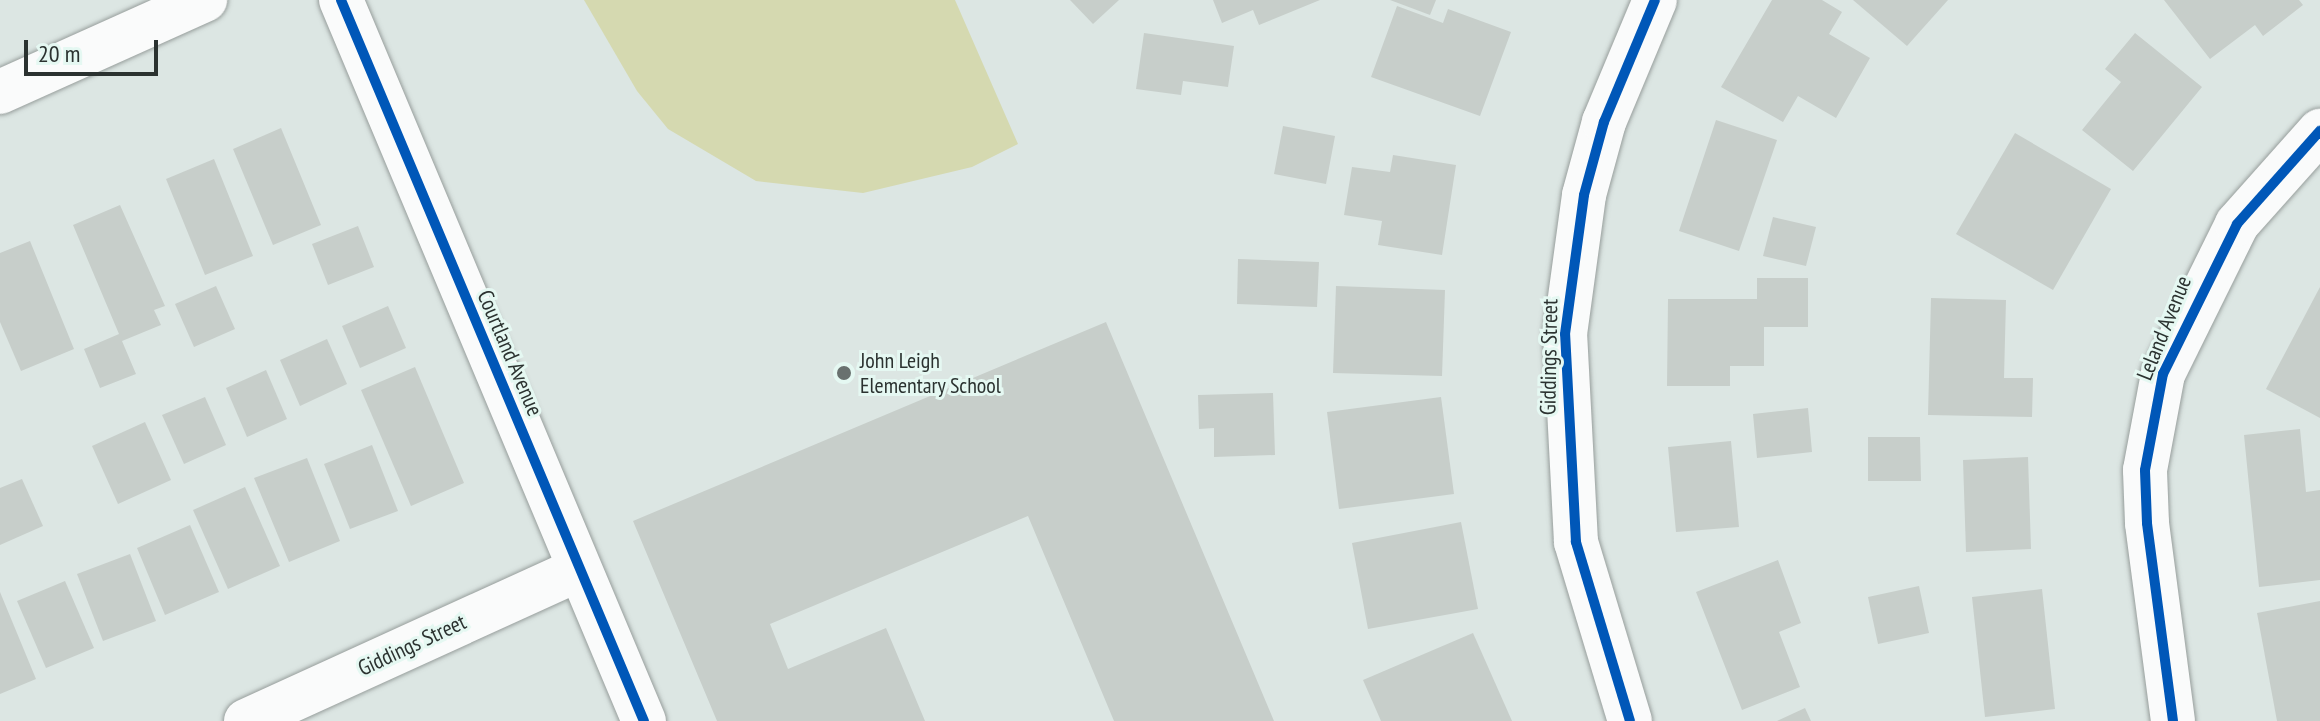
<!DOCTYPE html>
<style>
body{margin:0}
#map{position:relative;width:2320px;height:721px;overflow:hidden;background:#dce6e3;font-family:"PT Sans Narrow",sans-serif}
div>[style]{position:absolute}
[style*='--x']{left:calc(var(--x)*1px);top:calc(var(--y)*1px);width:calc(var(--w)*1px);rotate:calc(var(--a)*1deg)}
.green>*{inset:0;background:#d5d9b0}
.building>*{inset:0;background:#c7ceca}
.roads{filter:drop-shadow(0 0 2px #979e9c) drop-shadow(0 0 2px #979e9c)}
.street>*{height:44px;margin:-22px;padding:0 22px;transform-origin:22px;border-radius:22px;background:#fafbfb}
.secondary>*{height:44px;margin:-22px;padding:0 22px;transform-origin:22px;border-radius:22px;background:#fafbfb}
.cycleway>*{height:10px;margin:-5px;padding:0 5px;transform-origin:5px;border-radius:5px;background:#0057b8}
.dots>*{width:22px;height:22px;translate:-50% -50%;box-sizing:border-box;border:4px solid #e5f8f2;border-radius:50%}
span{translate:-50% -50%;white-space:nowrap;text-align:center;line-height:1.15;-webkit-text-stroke:6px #e5f8f2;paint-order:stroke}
.street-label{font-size:22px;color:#2b3230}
.poi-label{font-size:22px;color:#2b3230}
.left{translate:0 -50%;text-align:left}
.scale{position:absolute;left:24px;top:40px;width:134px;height:36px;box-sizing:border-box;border:4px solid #2b3230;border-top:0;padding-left:10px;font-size:24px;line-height:28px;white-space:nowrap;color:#2b3230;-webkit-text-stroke:6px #e5f8f2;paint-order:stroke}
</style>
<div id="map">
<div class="green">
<div style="clip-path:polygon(584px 0,955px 0,1018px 144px,972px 167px,863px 193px,756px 181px,668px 129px,637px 91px)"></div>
</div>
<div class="building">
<div style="clip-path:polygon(1070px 0,1119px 0,1093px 24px)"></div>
<div style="clip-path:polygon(1213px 0,1320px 0,1259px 25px,1253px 10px,1222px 23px)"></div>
<div style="clip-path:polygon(1390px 0,1436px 0,1430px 15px)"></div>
<div style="clip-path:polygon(1772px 0,1822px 0,1842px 12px,1829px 34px,1870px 58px,1836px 118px,1798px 96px,1783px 122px,1721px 87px)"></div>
<div style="clip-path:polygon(1853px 0,1948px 0,1907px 46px)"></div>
<div style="clip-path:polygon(2164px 0,2299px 0,2303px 5px,2263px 36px,2255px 25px,2210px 59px)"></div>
<div style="clip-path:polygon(1397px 6px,1443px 23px,1448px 9px,1511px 32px,1480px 116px,1371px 77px)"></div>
<div style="clip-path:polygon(1144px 33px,1234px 46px,1228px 87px,1183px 81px,1181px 95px,1136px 89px)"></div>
<div style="clip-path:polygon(2135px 33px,2202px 87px,2133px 171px,2082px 130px,2121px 82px,2105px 69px)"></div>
<div style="clip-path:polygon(1716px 120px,1777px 140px,1739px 251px,1679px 231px)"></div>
<div style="clip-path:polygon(1283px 126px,1335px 136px,1326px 184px,1274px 174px)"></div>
<div style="clip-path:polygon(281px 128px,321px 225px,273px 245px,233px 149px)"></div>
<div style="clip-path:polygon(2015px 133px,2111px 189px,2053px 290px,1956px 234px)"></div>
<div style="clip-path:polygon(1393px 155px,1456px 165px,1442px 255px,1378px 245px,1382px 221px,1344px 215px,1352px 167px,1390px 172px)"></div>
<div style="clip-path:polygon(214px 159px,253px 256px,205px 275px,166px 179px)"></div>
<div style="clip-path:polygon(120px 205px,165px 306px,154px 310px,161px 325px,122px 341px,136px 374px,100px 388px,84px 349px,119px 334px,73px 225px)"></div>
<div style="clip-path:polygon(1773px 217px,1816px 227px,1806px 266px,1763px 256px)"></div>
<div style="clip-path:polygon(358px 226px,374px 267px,328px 285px,312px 244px)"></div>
<div style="clip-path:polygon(30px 241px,74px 349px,21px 371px,0 322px,0 253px)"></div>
<div style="clip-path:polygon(1238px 259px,1319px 262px,1317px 307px,1237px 304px)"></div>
<div style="clip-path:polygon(1757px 278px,1808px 278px,1808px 327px,1764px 327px,1764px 366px,1730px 366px,1730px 386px,1667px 386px,1668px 299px,1757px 299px)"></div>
<div style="clip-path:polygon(216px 286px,235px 329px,194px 347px,175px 304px)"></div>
<div style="clip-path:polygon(1336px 286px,1445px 290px,1442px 376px,1333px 373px)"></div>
<div style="clip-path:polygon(2320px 287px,2320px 418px,2266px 389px)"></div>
<div style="clip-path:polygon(1931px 298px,2006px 300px,2004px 378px,2033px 378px,2032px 417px,1928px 415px)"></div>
<div style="clip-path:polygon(388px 306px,406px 348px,360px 368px,342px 326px)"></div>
<div style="clip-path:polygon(1106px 322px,1274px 721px,1114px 721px,1028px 516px,770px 624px,788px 669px,886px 628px,925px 721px,717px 721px,633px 521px)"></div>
<div style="clip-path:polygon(327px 339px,347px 384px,300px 406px,280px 360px)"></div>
<div style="clip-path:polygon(415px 367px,464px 483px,411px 506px,361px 390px)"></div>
<div style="clip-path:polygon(266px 370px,287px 419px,247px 437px,226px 388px)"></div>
<div style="clip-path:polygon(1273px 393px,1275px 455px,1214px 457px,1214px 428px,1199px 429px,1198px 395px)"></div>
<div style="clip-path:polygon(205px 397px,226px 445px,184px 464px,162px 415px)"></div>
<div style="clip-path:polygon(1441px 397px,1454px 494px,1339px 509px,1327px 412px)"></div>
<div style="clip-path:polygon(1808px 408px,1812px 452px,1757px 458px,1753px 414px)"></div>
<div style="clip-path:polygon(145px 422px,171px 480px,118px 504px,92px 446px)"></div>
<div style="clip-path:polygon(2300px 429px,2306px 492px,2320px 490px,2320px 580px,2259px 587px,2244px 435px)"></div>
<div style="clip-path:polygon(1868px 437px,1920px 437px,1921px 481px,1868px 481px)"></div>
<div style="clip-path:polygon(1731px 441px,1739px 527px,1676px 532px,1668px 447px)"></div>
<div style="clip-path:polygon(372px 445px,398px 511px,350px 529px,324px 464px)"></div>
<div style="clip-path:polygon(2028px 457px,2031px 549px,1966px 552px,1963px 460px)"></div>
<div style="clip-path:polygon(307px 458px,340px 541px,289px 562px,254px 478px)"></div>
<div style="clip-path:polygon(22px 479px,43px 526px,0 545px,0 488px)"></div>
<div style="clip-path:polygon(245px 487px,280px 566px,228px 589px,193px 510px)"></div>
<div style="clip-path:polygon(1461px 522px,1478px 609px,1368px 629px,1352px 543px)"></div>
<div style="clip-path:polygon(190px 525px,219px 592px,165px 615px,137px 548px)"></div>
<div style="clip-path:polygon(130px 554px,156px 621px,103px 641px,77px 574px)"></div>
<div style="clip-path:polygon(1778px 560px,1801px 623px,1779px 632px,1800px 687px,1742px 710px,1696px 592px)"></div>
<div style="clip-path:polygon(65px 581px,94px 648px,46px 668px,17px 601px)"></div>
<div style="clip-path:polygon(1919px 586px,1929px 633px,1878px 644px,1868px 597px)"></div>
<div style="clip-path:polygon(2042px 589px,2055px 709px,1985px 717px,1972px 597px)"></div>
<div style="clip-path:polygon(0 592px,36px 679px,0 694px)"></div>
<div style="clip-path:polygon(2320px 601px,2320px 721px,2277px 721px,2257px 613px)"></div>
<div style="clip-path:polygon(1473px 633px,1512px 721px,1381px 721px,1363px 680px)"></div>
<div style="clip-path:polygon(1805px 708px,1811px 721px,1777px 721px)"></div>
</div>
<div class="roads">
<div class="street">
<div style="--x:341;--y:0;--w:782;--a:67.21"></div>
<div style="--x:246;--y:721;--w:366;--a:-24.5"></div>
<div style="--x:1630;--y:721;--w:187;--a:-106.8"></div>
<div style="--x:1576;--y:542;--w:208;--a:-93"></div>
<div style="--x:1565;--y:334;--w:140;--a:-82.2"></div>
<div style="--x:1584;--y:195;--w:76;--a:-74.7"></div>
<div style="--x:1604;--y:122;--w:132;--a:-67.3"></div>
<div style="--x:2173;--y:721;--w:200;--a:-97.5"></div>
<div style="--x:2147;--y:523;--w:53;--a:-92.2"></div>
<div style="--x:2145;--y:470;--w:98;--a:-79.4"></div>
<div style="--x:2163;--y:374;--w:167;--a:-63.7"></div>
<div style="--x:2237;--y:224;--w:125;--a:-48.3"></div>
</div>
<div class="secondary">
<div style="--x:0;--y:92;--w:225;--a:-24.2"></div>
</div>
</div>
<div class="cycleway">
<div style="--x:341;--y:0;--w:782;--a:67.21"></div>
<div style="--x:1630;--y:721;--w:187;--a:-106.8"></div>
<div style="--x:1576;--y:542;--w:208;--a:-93"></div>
<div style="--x:1565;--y:334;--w:140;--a:-82.2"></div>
<div style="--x:1584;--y:195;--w:76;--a:-74.7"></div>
<div style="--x:1604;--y:122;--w:132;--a:-67.3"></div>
<div style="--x:2173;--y:721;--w:200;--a:-97.5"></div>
<div style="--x:2147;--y:523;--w:53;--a:-92.2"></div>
<div style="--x:2145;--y:470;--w:98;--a:-79.4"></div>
<div style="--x:2163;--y:374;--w:167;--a:-63.7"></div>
<div style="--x:2237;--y:224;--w:125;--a:-48.3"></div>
</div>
<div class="dots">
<div style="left:844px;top:373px;background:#69716f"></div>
</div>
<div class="street-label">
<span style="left:2164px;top:328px;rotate:-68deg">Leland Avenue</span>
<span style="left:510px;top:353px;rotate:67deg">Courtland Avenue</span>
<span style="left:1549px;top:357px;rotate:-89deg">Giddings Street</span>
<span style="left:412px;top:645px;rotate:-25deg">Giddings Street</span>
</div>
<div class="poi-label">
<span class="left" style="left:860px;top:373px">John Leigh<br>Elementary School</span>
</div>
<div class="scale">20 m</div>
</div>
